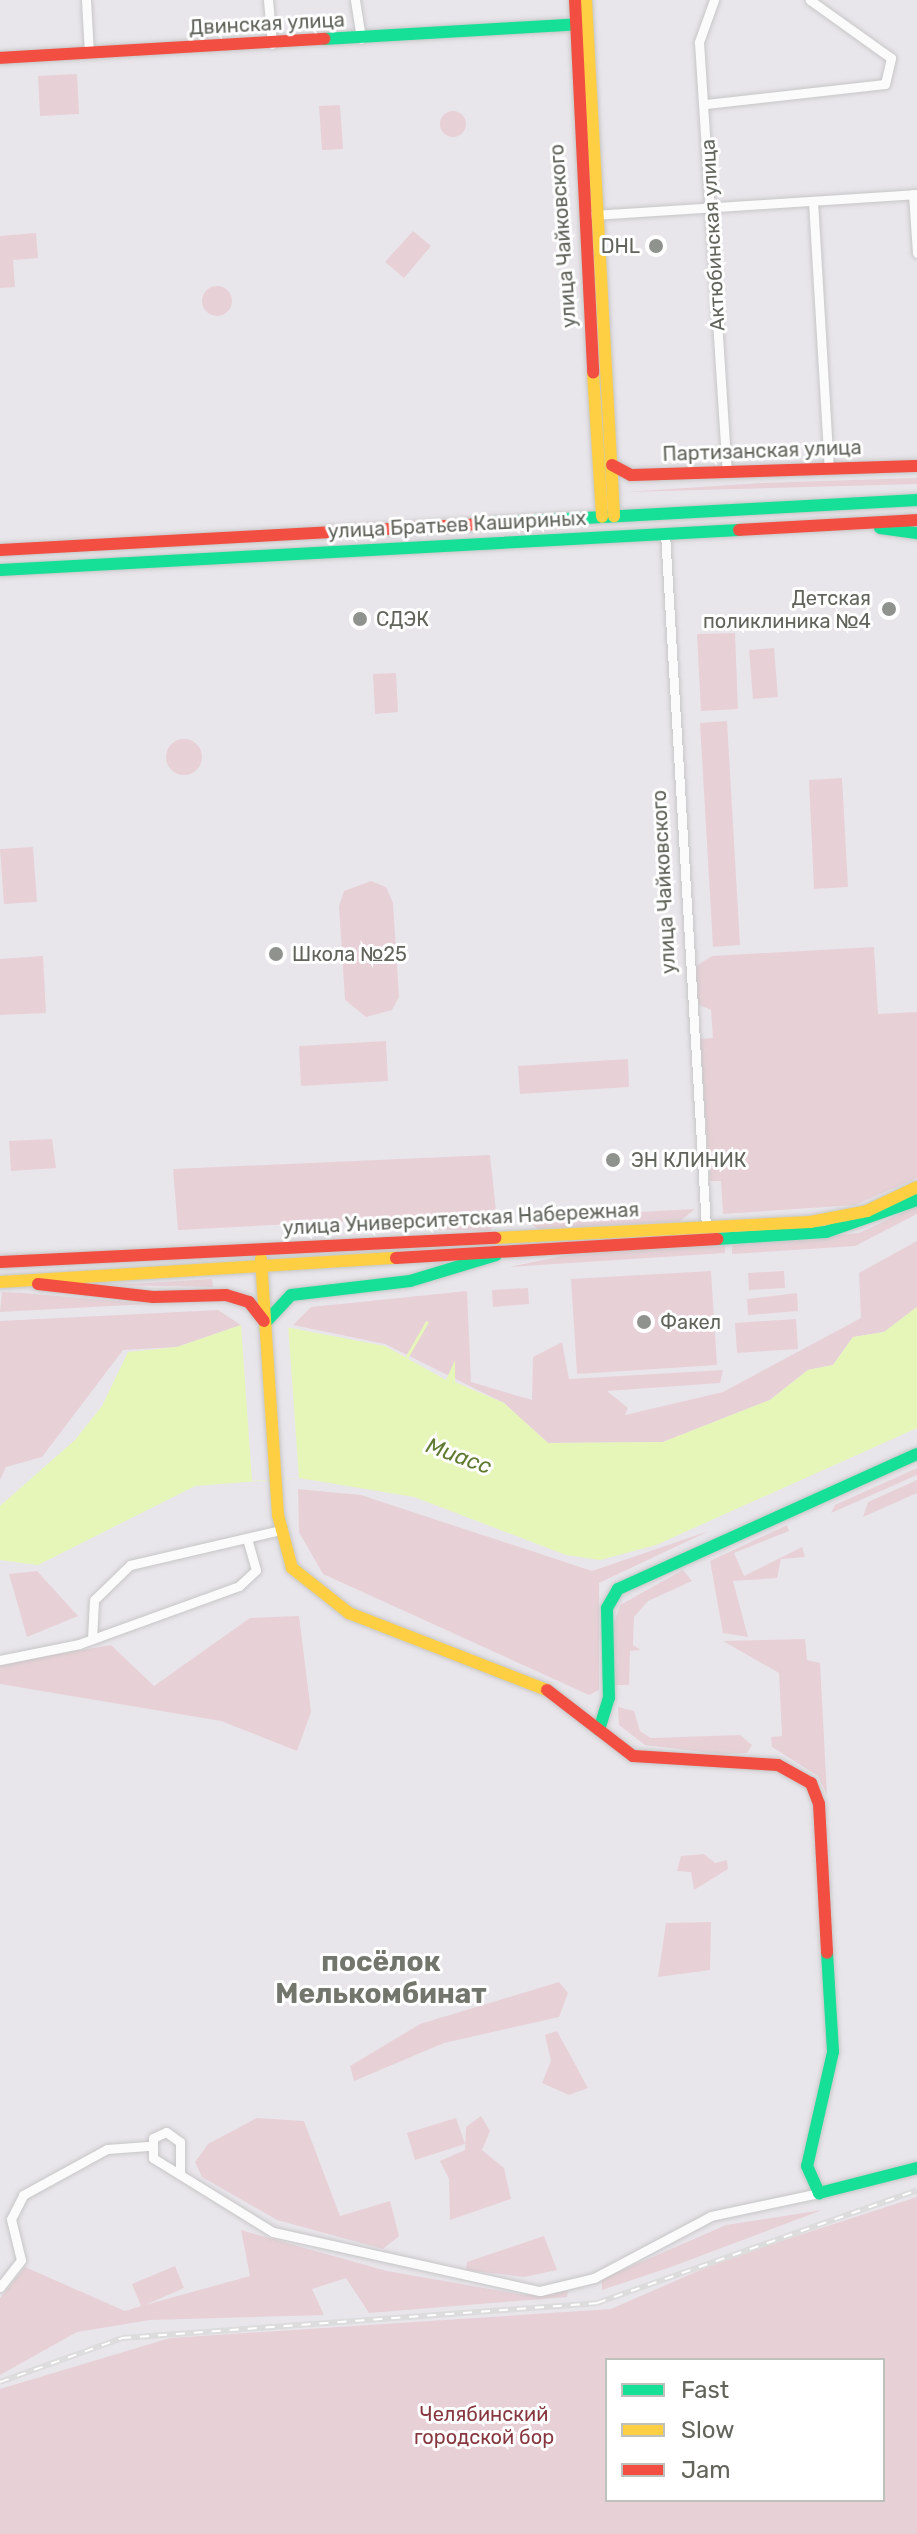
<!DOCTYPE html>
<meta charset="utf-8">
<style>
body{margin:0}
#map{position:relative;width:917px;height:2534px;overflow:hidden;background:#e9e6eb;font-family:Rubik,sans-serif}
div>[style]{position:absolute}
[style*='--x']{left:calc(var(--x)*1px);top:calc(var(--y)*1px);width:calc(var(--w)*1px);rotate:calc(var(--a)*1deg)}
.green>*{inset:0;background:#e7d1d7}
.round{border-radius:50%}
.water>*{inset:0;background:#e6f6b9}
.pier>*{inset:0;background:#e9e6eb}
.stream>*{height:3px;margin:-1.5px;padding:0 1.5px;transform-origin:1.5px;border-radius:1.5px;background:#e6f6b9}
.roads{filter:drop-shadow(0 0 2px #c6c6c6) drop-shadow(0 0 2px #c6c6c6)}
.street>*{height:9px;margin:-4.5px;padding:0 4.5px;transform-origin:4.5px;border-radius:4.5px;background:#fcfbfc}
.fast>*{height:12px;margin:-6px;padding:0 6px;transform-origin:6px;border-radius:6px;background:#16e098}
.slow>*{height:12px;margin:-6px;padding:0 6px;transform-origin:6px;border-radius:6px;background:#ffcf43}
.jam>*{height:12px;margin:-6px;padding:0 6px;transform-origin:6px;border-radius:6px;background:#f24e42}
.rail>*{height:6px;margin-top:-3px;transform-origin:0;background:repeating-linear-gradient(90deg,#fff 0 9px,#dcdcdd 0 18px);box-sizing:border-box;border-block:2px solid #dcdcdd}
.dots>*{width:22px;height:22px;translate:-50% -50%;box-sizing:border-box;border:4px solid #fff;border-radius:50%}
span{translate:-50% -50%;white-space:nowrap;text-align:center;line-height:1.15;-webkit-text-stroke:6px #fff;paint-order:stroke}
.street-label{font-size:20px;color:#60645b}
.poi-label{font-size:20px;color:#60645b}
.right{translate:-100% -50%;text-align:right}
.left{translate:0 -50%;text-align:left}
.park-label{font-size:20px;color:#87373f}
.water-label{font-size:22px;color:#607b31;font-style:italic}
.district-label{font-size:28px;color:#72766c;font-weight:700}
.legend{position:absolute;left:605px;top:2358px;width:280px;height:144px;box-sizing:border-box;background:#fff;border:2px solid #bfc1bd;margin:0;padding:10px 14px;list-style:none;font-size:24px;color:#60645b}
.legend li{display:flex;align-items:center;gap:16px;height:40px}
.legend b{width:40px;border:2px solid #bfc1bd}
</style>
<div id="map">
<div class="green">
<div style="clip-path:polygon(77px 74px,79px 114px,40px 116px,38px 76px)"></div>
<div style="clip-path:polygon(340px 105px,343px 149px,322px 150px,319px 106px)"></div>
<div class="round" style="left:440px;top:111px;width:26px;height:26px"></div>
<div style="clip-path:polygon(413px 231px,431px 246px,404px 278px,385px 262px)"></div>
<div style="clip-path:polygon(36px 233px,38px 258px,13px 260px,15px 287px,0 288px,0 236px)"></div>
<div class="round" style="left:202px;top:286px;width:30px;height:30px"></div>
<div style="clip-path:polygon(917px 478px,917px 484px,625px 492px,761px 483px)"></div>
<div style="clip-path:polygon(735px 633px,738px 709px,701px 711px,697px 634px)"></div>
<div style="clip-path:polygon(774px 648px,778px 697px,753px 699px,749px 650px)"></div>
<div style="clip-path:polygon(396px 673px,398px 712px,375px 714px,373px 674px)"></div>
<div style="clip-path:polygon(727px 721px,740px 945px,713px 947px,700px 723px)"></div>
<div class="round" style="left:166px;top:739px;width:36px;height:36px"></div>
<div style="clip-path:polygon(842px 778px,848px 887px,814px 889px,809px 780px)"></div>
<div style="clip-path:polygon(33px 847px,37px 902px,4px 904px,0 849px)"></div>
<div style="clip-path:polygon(371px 881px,386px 887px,393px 903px,399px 997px,392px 1010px,366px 1017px,345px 1000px,339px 906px,344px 891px)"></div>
<div style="clip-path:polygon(874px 947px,878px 1014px,917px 1012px,917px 1178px,855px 1205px,723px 1214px,721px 1181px,710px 1181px,700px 1039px,713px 1038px,711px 1010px,697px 1004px,696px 966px,712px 956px)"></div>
<div style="clip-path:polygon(43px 956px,46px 1013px,0 1015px,0 959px)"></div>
<div style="clip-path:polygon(386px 1041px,388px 1081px,301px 1086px,299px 1046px)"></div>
<div style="clip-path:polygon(628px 1059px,629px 1087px,520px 1094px,518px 1066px)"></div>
<div style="clip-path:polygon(52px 1139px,56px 1168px,11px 1171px,9px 1141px)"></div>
<div style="clip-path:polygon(490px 1155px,497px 1220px,490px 1231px,376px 1228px,437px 1223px,371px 1220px,178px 1230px,173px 1169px)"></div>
<div style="clip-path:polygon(917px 1206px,917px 1214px,855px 1246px,732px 1254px,732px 1245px,859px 1233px)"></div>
<div style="clip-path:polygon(695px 1209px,679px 1222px,537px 1229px,528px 1218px)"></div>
<div style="clip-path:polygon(917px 1241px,917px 1307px,884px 1332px,853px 1337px,833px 1365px,808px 1370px,770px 1400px,663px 1442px,548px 1443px,504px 1403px,385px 1344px,293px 1325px,311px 1307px,467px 1291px,471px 1382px,532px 1400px,533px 1357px,562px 1342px,569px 1379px,723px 1370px,720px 1383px,607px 1391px,628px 1408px,625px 1415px,723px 1392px,861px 1318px,859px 1273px)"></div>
<div style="clip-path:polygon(725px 1245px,725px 1253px,509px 1267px,572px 1254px)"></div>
<div style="clip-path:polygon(711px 1271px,717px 1365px,577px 1374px,571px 1279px)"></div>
<div style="clip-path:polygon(784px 1271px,785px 1288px,749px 1290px,748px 1273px)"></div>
<div style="clip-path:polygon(212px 1279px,213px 1287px,113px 1285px)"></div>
<div style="clip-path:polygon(528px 1288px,529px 1304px,493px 1307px,492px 1290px)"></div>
<div style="clip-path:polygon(2px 1292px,23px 1293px,148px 1304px,0 1312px)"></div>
<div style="clip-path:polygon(797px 1293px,798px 1311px,748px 1315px,747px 1299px)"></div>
<div style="clip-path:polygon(218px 1310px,241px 1325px,177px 1347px,123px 1350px,42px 1457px,6px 1467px,0 1480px,0 1321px)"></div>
<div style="clip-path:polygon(796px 1319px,798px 1349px,737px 1353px,735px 1323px)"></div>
<div style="clip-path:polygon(917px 1468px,917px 1475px,831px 1513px,835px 1505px)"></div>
<div style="clip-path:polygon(917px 1480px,917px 1493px,863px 1517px,868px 1502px)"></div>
<div style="clip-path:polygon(298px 1489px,361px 1495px,592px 1571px,709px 1531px,599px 1583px,599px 1690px,589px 1695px,323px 1574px,299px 1532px)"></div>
<div style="clip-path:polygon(787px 1525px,789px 1531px,734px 1553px,744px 1576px,802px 1547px,805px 1557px,781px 1559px,777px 1578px,733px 1581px,748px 1637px,723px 1633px,710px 1561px)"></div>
<div style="clip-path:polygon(683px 1570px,692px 1581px,648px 1601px,634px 1617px,633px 1645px,641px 1650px,630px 1651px,629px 1685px,615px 1685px,613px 1626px,620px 1605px)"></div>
<div style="clip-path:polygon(37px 1571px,78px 1616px,27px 1637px,9px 1574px)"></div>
<div style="clip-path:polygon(299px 1616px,311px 1712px,297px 1751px,221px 1721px,0 1684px,0 1664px,111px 1645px,154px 1686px,250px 1618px)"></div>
<div style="clip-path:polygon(805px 1639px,807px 1660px,820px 1663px,827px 1795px,818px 1776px,772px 1747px,771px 1737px,782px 1736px,779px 1673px,723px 1641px)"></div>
<div style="clip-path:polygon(618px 1707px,634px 1711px,640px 1731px,651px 1738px,740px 1735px,752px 1745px,747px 1753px,719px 1754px,645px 1745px,619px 1725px)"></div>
<div style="clip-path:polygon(704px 1854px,715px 1863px,727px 1860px,728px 1869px,694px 1890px,691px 1872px,677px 1871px,681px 1856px)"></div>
<div style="clip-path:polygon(711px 1922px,710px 1970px,658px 1977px,666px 1923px)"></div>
<div style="clip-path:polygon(559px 1982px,568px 1993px,559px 2017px,444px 2043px,354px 2081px,350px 2066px,420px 2024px)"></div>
<div style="clip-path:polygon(557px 2031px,588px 2088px,569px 2095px,542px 2083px,551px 2061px,545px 2035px)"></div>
<div style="clip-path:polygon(481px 2116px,490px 2131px,482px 2150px,504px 2168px,511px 2199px,450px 2220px,449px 2179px,440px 2161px,465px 2150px,466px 2127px)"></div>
<div style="clip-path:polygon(257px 2118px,304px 2121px,340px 2216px,390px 2201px,399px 2236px,383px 2249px,277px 2220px,202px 2177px,195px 2162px,208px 2144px)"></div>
<div style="clip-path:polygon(456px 2118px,465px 2144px,415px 2160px,407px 2133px)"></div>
<div style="clip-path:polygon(evenodd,917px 2197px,917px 2534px,0 2534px,0 2389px,170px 2338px,611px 2309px,723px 2260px,917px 2197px,607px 2360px,883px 2360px,883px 2500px,607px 2500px,607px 2360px)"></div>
<div style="clip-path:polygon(822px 2210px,671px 2267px,602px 2290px,602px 2279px,726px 2225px)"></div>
<div style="clip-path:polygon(241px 2230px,387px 2271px,524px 2295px,568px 2291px,567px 2297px,369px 2313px,346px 2278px,312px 2289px,324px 2315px,150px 2320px,77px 2332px,0 2375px,0 2298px,25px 2267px,125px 2311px,141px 2306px,132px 2284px,175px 2266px,184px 2288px,145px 2305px,250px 2276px)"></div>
<div style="clip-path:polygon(544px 2236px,557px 2270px,524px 2277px,466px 2270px,467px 2262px)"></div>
</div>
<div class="water">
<div style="clip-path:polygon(917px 1307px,917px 1428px,656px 1545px,600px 1560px,566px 1555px,414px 1497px,299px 1478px,195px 1486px,38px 1565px,0 1560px,0 1506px,75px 1440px,102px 1406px,128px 1352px,177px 1347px,241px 1325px,291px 1328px,385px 1346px,446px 1380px,455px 1360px,455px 1382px,504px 1403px,548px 1443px,663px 1442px,770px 1400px,808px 1370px,833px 1365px,853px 1337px,884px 1332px)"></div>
</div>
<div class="pier">
<div style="clip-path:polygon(288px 1324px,299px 1478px,252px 1481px,241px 1325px)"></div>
</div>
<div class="stream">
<div style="--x:407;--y:1356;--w:39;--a:-60"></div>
</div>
<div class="roads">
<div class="street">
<div style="--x:86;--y:0;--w:53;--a:86.8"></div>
<div style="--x:268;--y:0;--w:44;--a:84.8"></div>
<div style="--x:355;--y:0;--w:39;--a:81"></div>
<div style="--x:714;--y:0;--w:45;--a:109.7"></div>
<div style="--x:699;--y:42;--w:432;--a:86.3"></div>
<div style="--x:706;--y:104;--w:180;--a:-6.4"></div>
<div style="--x:885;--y:84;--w:27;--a:-77"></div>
<div style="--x:891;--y:58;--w:100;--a:-144.4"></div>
<div style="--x:913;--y:194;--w:59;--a:86.1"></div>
<div style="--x:813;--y:201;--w:267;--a:86.6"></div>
<div style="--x:594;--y:215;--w:324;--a:-3.7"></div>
<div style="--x:665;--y:533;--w:696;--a:86.62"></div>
<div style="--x:92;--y:1639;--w:39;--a:-87"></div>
<div style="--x:94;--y:1600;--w:50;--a:-44.2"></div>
<div style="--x:130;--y:1565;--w:154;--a:-13.1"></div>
<div style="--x:0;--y:1660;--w:81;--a:-11.4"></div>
<div style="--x:79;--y:1644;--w:170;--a:-19.9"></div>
<div style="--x:239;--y:1586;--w:23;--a:-43"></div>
<div style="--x:256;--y:1570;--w:33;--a:-106"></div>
<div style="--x:180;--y:2174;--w:32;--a:-90"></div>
<div style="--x:180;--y:2142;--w:17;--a:-144"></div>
<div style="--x:166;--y:2132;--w:14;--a:155"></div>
<div style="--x:153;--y:2138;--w:20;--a:90"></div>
<div style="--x:153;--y:2158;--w:141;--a:31.7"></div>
<div style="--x:273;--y:2232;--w:273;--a:12.5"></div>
<div style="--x:540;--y:2291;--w:56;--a:-13.5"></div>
<div style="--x:594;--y:2278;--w:132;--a:-27.9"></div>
<div style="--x:711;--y:2216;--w:110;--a:-12"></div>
<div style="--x:0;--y:2287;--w:34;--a:-52"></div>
<div style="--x:21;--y:2260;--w:42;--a:-103.7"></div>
<div style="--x:11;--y:2219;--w:27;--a:-63"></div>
<div style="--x:23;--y:2195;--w:96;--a:-28.7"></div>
<div style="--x:107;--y:2149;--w:41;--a:-4.2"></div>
</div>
<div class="fast">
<div style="--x:324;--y:39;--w:259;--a:-3.3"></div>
<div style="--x:473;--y:524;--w:445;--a:-3.1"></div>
<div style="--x:880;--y:528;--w:37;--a:8"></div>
<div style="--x:0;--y:570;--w:740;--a:-3.1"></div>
<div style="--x:717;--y:1239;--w:109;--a:-3.7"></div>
<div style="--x:826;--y:1232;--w:96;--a:-19.4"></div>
<div style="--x:265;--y:1323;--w:38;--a:-47"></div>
<div style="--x:291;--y:1295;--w:120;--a:-6.7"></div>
<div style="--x:410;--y:1281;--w:90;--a:-16.8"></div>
<div style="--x:599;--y:1730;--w:34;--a:-73"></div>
<div style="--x:609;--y:1698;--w:90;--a:-91.3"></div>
<div style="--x:607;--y:1608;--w:22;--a:-60"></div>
<div style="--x:618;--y:1589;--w:328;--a:-24.3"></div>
<div style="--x:827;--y:1953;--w:99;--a:86.5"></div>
<div style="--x:833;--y:2052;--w:117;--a:102.8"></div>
<div style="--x:807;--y:2166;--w:30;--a:66"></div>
<div style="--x:819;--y:2193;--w:101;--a:-14.3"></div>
</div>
<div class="slow">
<div style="--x:586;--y:0;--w:517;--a:86.89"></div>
<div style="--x:593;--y:373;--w:144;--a:86.4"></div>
<div style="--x:495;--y:1238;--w:315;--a:-2.9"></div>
<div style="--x:810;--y:1222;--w:58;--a:-10.9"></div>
<div style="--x:867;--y:1211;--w:55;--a:-25.6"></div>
<div style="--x:261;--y:1259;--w:257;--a:86.2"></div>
<div style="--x:278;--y:1515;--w:55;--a:75.2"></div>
<div style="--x:292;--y:1568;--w:73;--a:38.3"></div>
<div style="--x:349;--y:1613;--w:212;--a:21.3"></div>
<div style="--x:0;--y:1282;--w:397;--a:-3.5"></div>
</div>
<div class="jam">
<div style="--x:575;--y:0;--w:373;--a:87.2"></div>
<div style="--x:0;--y:58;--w:325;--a:-3.4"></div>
<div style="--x:612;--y:465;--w:21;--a:28"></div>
<div style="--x:631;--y:475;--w:286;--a:-1.8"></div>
<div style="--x:739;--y:530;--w:178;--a:-3.2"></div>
<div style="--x:0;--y:550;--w:474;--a:-3.1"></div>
<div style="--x:396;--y:1258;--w:322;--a:-3.4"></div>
<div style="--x:0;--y:1262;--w:496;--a:-2.8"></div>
<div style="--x:38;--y:1284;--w:116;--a:6.4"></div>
<div style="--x:153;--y:1297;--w:73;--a:-1.6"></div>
<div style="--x:226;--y:1295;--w:24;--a:17"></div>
<div style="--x:249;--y:1302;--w:24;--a:52"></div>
<div style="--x:547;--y:1690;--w:108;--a:37.5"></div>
<div style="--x:633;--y:1756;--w:145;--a:3.6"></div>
<div style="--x:778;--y:1765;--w:38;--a:29"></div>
<div style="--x:811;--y:1783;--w:22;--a:69"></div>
<div style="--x:819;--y:1804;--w:149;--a:86.9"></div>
</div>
</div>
<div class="rail">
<div style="--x:0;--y:2382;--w:130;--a:-19.8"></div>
<div style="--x:122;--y:2338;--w:476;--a:-4.2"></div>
<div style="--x:597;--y:2303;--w:339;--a:-19.4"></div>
</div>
<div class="dots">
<div style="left:656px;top:246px;background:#90928d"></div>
<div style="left:889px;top:609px;background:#90928d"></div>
<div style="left:360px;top:619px;background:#90928d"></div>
<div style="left:276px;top:954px;background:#90928d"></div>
<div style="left:613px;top:1160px;background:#90928d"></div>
<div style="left:644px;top:1322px;background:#90928d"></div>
</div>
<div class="street-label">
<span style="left:267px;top:24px;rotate:-3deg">Двинская улица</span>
<span style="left:713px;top:235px;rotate:-93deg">Актюбинская улица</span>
<span style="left:563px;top:236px;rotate:-94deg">улица Чайковского</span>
<span style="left:762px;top:451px;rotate:-2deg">Партизанская улица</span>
<span style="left:457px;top:525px;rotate:-3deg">улица Братьев Кашириных</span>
<span style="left:664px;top:882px;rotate:-93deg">улица Чайковского</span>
<span style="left:461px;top:1219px;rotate:-3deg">улица Университетская Набережная</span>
</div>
<div class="poi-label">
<span class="right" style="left:640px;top:246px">DHL</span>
<span class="right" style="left:871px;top:610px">Детская<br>поликлиника №4</span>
<span class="left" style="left:376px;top:619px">СДЭК</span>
<span class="left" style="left:292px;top:954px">Школа №25</span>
<span class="left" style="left:631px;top:1160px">ЭН КЛИНИК</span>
<span class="left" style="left:660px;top:1322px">Факел</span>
</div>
<div class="park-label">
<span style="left:484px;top:2426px">Челябинский<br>городской бор</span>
</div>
<div class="water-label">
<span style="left:459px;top:1456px;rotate:20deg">Миасс</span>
</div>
<div class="district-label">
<span style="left:381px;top:1978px">посёлок<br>Мелькомбинат</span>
</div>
<ul class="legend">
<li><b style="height:10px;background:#16e098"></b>Fast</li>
<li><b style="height:10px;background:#ffcf43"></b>Slow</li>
<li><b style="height:10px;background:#f24e42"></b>Jam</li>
</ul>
</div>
